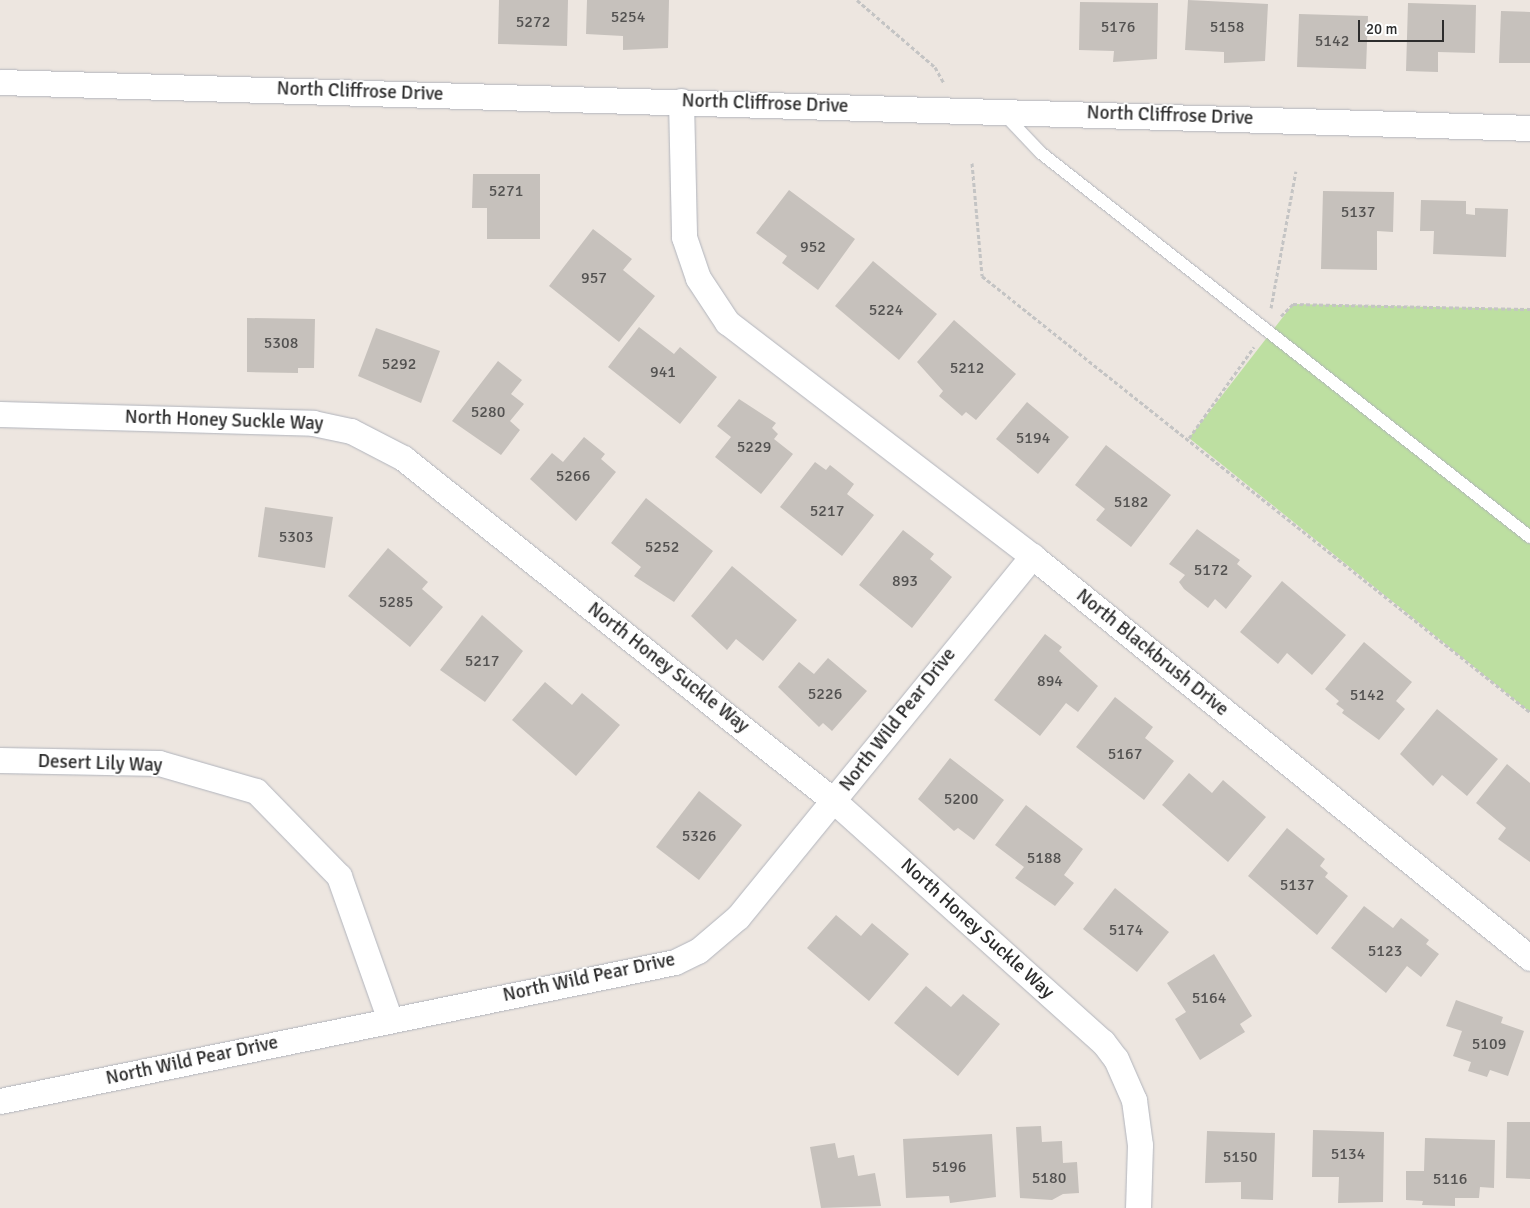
<!DOCTYPE html>
<style>
body{margin:0}
#map{position:relative;width:1530px;height:1208px;overflow:hidden;background:#ede6e0;font-family:Signika,sans-serif}
div>[style]{position:absolute}
[style*='--x']{left:calc(var(--x)*1px);top:calc(var(--y)*1px);width:calc(var(--w)*1px);rotate:calc(var(--a)*1deg)}
.green>*{inset:0;background:#bddfa1}
.building>*{inset:0;background:#c6c1bc}
.path>*{height:3px;margin-top:-1.5px;transform-origin:0;background:repeating-linear-gradient(90deg,#c4c4c4 0 4px,transparent 0 6.5px)}
.roads{filter:drop-shadow(0 0 1px #b1b4bc) drop-shadow(0 0 1px #b1b4bc)}
.service>*{height:12px;margin:-6px;padding:0 6px;transform-origin:6px;border-radius:6px;background:#fff}
.minor>*{height:25px;margin:-12.5px;padding:0 12.5px;transform-origin:12.5px;border-radius:12.5px;background:#fff}
span{translate:-50% -50%;white-space:nowrap;text-align:center;line-height:1.15;-webkit-text-stroke:4px #fff;paint-order:stroke}
.number-label{font-size:16px;color:#535251}
.number-label span{-webkit-text-stroke-width:0}
.street-label{font-size:19px;color:#2d2d2d}
.scale{position:absolute;left:1358px;top:20px;width:86px;height:22px;box-sizing:border-box;border:2px solid #2d2d2d;border-top:0;padding-left:6px;font-size:15px;line-height:18px;white-space:nowrap;color:#2d2d2d;-webkit-text-stroke:4px #fff;paint-order:stroke}
</style>
<div id="map">
<div class="green">
<div style="clip-path:polygon(1293px 304px,1530px 309px,1530px 712px,1189px 438px)"></div>
</div>
<div class="building">
<div style="clip-path:polygon(499px 0,568px 0,567px 46px,498px 44px)"></div>
<div style="clip-path:polygon(587px 0,669px 0,668px 48px,623px 50px,623px 36px,586px 34px)"></div>
<div style="clip-path:polygon(1188px 0,1268px 4px,1265px 61px,1224px 63px,1224px 52px,1185px 50px)"></div>
<div style="clip-path:polygon(1080px 2px,1158px 3px,1157px 59px,1113px 62px,1114px 51px,1079px 50px)"></div>
<div style="clip-path:polygon(1408px 3px,1476px 5px,1475px 53px,1438px 52px,1438px 72px,1406px 71px)"></div>
<div style="clip-path:polygon(1501px 11px,1530px 12px,1530px 63px,1499px 63px)"></div>
<div style="clip-path:polygon(1299px 14px,1368px 16px,1366px 69px,1297px 67px)"></div>
<div style="clip-path:polygon(473px 174px,540px 174px,540px 239px,487px 239px,487px 208px,472px 208px)"></div>
<div style="clip-path:polygon(789px 190px,855px 239px,818px 290px,782px 263px,787px 256px,756px 233px)"></div>
<div style="clip-path:polygon(1323px 191px,1394px 192px,1393px 232px,1377px 231px,1377px 270px,1321px 269px)"></div>
<div style="clip-path:polygon(1421px 200px,1466px 201px,1466px 214px,1475px 215px,1475px 208px,1508px 209px,1506px 257px,1433px 254px,1434px 231px,1420px 231px)"></div>
<div style="clip-path:polygon(593px 229px,632px 259px,623px 270px,655px 296px,619px 342px,549px 286px)"></div>
<div style="clip-path:polygon(873px 261px,937px 314px,899px 360px,835px 306px)"></div>
<div style="clip-path:polygon(247px 318px,315px 319px,314px 368px,298px 368px,298px 373px,247px 372px)"></div>
<div style="clip-path:polygon(954px 320px,1016px 374px,976px 420px,966px 412px,962px 416px,939px 396px,943px 391px,917px 362px)"></div>
<div style="clip-path:polygon(639px 327px,674px 354px,680px 347px,717px 377px,680px 424px,608px 367px)"></div>
<div style="clip-path:polygon(376px 328px,440px 351px,421px 403px,358px 376px)"></div>
<div style="clip-path:polygon(498px 361px,522px 380px,511px 394px,524px 404px,510px 421px,520px 430px,501px 455px,452px 421px)"></div>
<div style="clip-path:polygon(739px 399px,776px 423px,772px 428px,778px 434px,774px 439px,793px 454px,761px 494px,715px 457px,731px 437px,717px 426px)"></div>
<div style="clip-path:polygon(1027px 402px,1069px 437px,1038px 474px,996px 439px)"></div>
<div style="clip-path:polygon(584px 437px,605px 454px,601px 459px,616px 472px,576px 521px,530px 479px,552px 453px,563px 462px)"></div>
<div style="clip-path:polygon(1106px 445px,1171px 495px,1131px 547px,1096px 520px,1105px 509px,1075px 485px)"></div>
<div style="clip-path:polygon(815px 462px,826px 470px,830px 465px,854px 484px,847px 494px,874px 515px,842px 556px,780px 507px)"></div>
<div style="clip-path:polygon(646px 498px,713px 551px,674px 602px,634px 576px,641px 567px,611px 543px)"></div>
<div style="clip-path:polygon(265px 507px,333px 517px,325px 568px,258px 557px)"></div>
<div style="clip-path:polygon(1197px 529px,1240px 560px,1237px 564px,1252px 576px,1226px 609px,1215px 599px,1208px 608px,1184px 589px,1179px 582px,1185px 575px,1169px 564px)"></div>
<div style="clip-path:polygon(903px 530px,934px 554px,930px 559px,952px 577px,912px 628px,859px 585px)"></div>
<div style="clip-path:polygon(388px 548px,428px 582px,422px 589px,443px 607px,410px 647px,348px 596px)"></div>
<div style="clip-path:polygon(732px 566px,797px 620px,763px 661px,736px 639px,727px 650px,691px 616px)"></div>
<div style="clip-path:polygon(1282px 581px,1346px 635px,1312px 675px,1287px 653px,1278px 664px,1240px 632px)"></div>
<div style="clip-path:polygon(482px 615px,523px 651px,485px 702px,440px 670px)"></div>
<div style="clip-path:polygon(1045px 634px,1062px 647px,1059px 651px,1098px 686px,1078px 712px,1066px 703px,1040px 736px,994px 700px)"></div>
<div style="clip-path:polygon(1364px 642px,1412px 682px,1396px 701px,1405px 709px,1379px 740px,1342px 713px,1344px 710px,1336px 704px,1339px 701px,1325px 689px)"></div>
<div style="clip-path:polygon(828px 658px,867px 691px,832px 731px,823px 723px,819px 727px,778px 687px,799px 662px,814px 674px)"></div>
<div style="clip-path:polygon(545px 682px,572px 705px,582px 693px,620px 725px,576px 776px,512px 720px)"></div>
<div style="clip-path:polygon(1115px 697px,1153px 727px,1145px 738px,1174px 761px,1144px 800px,1076px 747px)"></div>
<div style="clip-path:polygon(1437px 709px,1498px 759px,1467px 796px,1442px 775px,1433px 786px,1400px 754px)"></div>
<div style="clip-path:polygon(950px 758px,1004px 800px,974px 840px,958px 828px,954px 831px,918px 799px)"></div>
<div style="clip-path:polygon(1507px 764px,1530px 783px,1530px 862px,1498px 839px,1506px 828px,1476px 803px)"></div>
<div style="clip-path:polygon(1189px 773px,1212px 793px,1223px 780px,1266px 817px,1228px 862px,1162px 805px)"></div>
<div style="clip-path:polygon(699px 791px,742px 825px,699px 880px,656px 847px)"></div>
<div style="clip-path:polygon(1026px 805px,1083px 849px,1064px 875px,1074px 883px,1055px 906px,1015px 878px,1024px 867px,995px 845px)"></div>
<div style="clip-path:polygon(1287px 828px,1325px 859px,1320px 866px,1328px 873px,1325px 877px,1348px 896px,1317px 935px,1248px 876px)"></div>
<div style="clip-path:polygon(1115px 888px,1169px 932px,1137px 972px,1083px 929px)"></div>
<div style="clip-path:polygon(1364px 906px,1393px 928px,1401px 918px,1429px 940px,1426px 944px,1439px 954px,1421px 977px,1407px 966px,1386px 993px,1331px 948px)"></div>
<div style="clip-path:polygon(836px 915px,861px 936px,872px 923px,909px 954px,869px 1001px,807px 948px)"></div>
<div style="clip-path:polygon(1214px 954px,1252px 1016px,1240px 1024px,1245px 1032px,1200px 1060px,1175px 1019px,1186px 1012px,1167px 983px)"></div>
<div style="clip-path:polygon(926px 986px,951px 1007px,963px 994px,1000px 1024px,958px 1076px,894px 1023px)"></div>
<div style="clip-path:polygon(1456px 1000px,1503px 1017px,1501px 1023px,1524px 1031px,1508px 1076px,1490px 1070px,1487px 1077px,1468px 1071px,1471px 1062px,1453px 1056px,1462px 1031px,1446px 1026px)"></div>
<div style="clip-path:polygon(1507px 1122px,1530px 1122px,1530px 1179px,1506px 1178px)"></div>
<div style="clip-path:polygon(1041px 1126px,1042px 1142px,1062px 1141px,1063px 1163px,1077px 1162px,1079px 1193px,1063px 1194px,1052px 1200px,1020px 1198px,1016px 1127px)"></div>
<div style="clip-path:polygon(1313px 1130px,1384px 1132px,1383px 1202px,1338px 1203px,1339px 1177px,1312px 1177px)"></div>
<div style="clip-path:polygon(1207px 1131px,1275px 1133px,1273px 1200px,1241px 1199px,1241px 1182px,1205px 1183px)"></div>
<div style="clip-path:polygon(992px 1134px,996px 1197px,950px 1203px,949px 1196px,906px 1198px,903px 1139px)"></div>
<div style="clip-path:polygon(1425px 1138px,1495px 1140px,1494px 1188px,1480px 1187px,1479px 1198px,1455px 1198px,1455px 1206px,1422px 1205px,1423px 1201px,1406px 1200px,1406px 1171px,1424px 1171px)"></div>
<div style="clip-path:polygon(835px 1143px,838px 1158px,854px 1155px,858px 1176px,875px 1173px,881px 1206px,821px 1208px,810px 1147px)"></div>
</div>
<div class="path">
<div style="--x:857;--y:0;--w:103;--a:40.7"></div>
<div style="--x:935;--y:67;--w:18;--a:61"></div>
<div style="--x:972;--y:163;--w:113;--a:84.9"></div>
<div style="--x:982;--y:276;--w:700;--a:38.51"></div>
<div style="--x:1271;--y:308;--w:139;--a:-79.7"></div>
<div style="--x:1281;--y:316;--w:17;--a:-45"></div>
<div style="--x:1293;--y:304;--w:237;--a:1.2"></div>
<div style="--x:1189;--y:438;--w:112;--a:-54.5"></div>
</div>
<div class="roads">
<div class="service">
<div style="--x:1003;--y:113;--w:55;--a:46.5"></div>
<div style="--x:1041;--y:153;--w:622;--a:38.14"></div>
</div>
<div class="minor">
<div style="--x:0;--y:82;--w:1531;--a:1.72"></div>
<div style="--x:681;--y:101;--w:136;--a:88.7"></div>
<div style="--x:684;--y:237;--w:43;--a:71.1"></div>
<div style="--x:698;--y:278;--w:53;--a:56.6"></div>
<div style="--x:727;--y:322;--w:384;--a:37.5"></div>
<div style="--x:1032;--y:556;--w:640;--a:38.91"></div>
<div style="--x:0;--y:414;--w:313;--a:1.6"></div>
<div style="--x:313;--y:423;--w:39;--a:12"></div>
<div style="--x:351;--y:431;--w:59;--a:27.4"></div>
<div style="--x:403;--y:458;--w:551;--a:38.51"></div>
<div style="--x:834;--y:801;--w:361;--a:41.9"></div>
<div style="--x:1103;--y:1042;--w:21;--a:53"></div>
<div style="--x:1116;--y:1059;--w:45;--a:66.3"></div>
<div style="--x:1134;--y:1100;--w:45;--a:82.4"></div>
<div style="--x:1140;--y:1145;--w:63;--a:91.8"></div>
<div style="--x:0;--y:760;--w:159;--a:1.1"></div>
<div style="--x:159;--y:763;--w:101;--a:16.1"></div>
<div style="--x:256;--y:791;--w:119;--a:45.7"></div>
<div style="--x:339;--y:876;--w:153;--a:70.5"></div>
<div style="--x:0;--y:1101;--w:689;--a:-11.64"></div>
<div style="--x:675;--y:962;--w:25;--a:-26"></div>
<div style="--x:698;--y:951;--w:52;--a:-40.4"></div>
<div style="--x:738;--y:917;--w:466;--a:-50.8"></div>
</div>
</div>
<div class="number-label">
<span style="left:628px;top:17px">5254</span>
<span style="left:533px;top:22px">5272</span>
<span style="left:1118px;top:27px">5176</span>
<span style="left:1227px;top:27px">5158</span>
<span style="left:1332px;top:41px">5142</span>
<span style="left:506px;top:191px">5271</span>
<span style="left:1358px;top:212px">5137</span>
<span style="left:813px;top:247px">952</span>
<span style="left:594px;top:278px">957</span>
<span style="left:886px;top:310px">5224</span>
<span style="left:281px;top:343px">5308</span>
<span style="left:399px;top:364px">5292</span>
<span style="left:967px;top:368px">5212</span>
<span style="left:663px;top:372px">941</span>
<span style="left:488px;top:412px">5280</span>
<span style="left:1033px;top:438px">5194</span>
<span style="left:754px;top:447px">5229</span>
<span style="left:573px;top:476px">5266</span>
<span style="left:1131px;top:502px">5182</span>
<span style="left:827px;top:511px">5217</span>
<span style="left:296px;top:537px">5303</span>
<span style="left:662px;top:547px">5252</span>
<span style="left:1211px;top:570px">5172</span>
<span style="left:905px;top:581px">893</span>
<span style="left:396px;top:602px">5285</span>
<span style="left:482px;top:661px">5217</span>
<span style="left:1050px;top:681px">894</span>
<span style="left:825px;top:694px">5226</span>
<span style="left:1367px;top:695px">5142</span>
<span style="left:1125px;top:754px">5167</span>
<span style="left:961px;top:799px">5200</span>
<span style="left:699px;top:836px">5326</span>
<span style="left:1044px;top:858px">5188</span>
<span style="left:1297px;top:885px">5137</span>
<span style="left:1126px;top:930px">5174</span>
<span style="left:1385px;top:951px">5123</span>
<span style="left:1209px;top:998px">5164</span>
<span style="left:1489px;top:1044px">5109</span>
<span style="left:1348px;top:1154px">5134</span>
<span style="left:1240px;top:1157px">5150</span>
<span style="left:949px;top:1167px">5196</span>
<span style="left:1049px;top:1178px">5180</span>
<span style="left:1450px;top:1179px">5116</span>
</div>
<div class="street-label">
<span style="left:360px;top:92px;rotate:2deg">North Cliffrose Drive</span>
<span style="left:765px;top:104px;rotate:2deg">North Cliffrose Drive</span>
<span style="left:1170px;top:116px;rotate:2deg">North Cliffrose Drive</span>
<span style="left:224px;top:421px;rotate:2deg">North Honey Suckle Way</span>
<span style="left:1152px;top:653px;rotate:39deg">North Blackbrush Drive</span>
<span style="left:668px;top:668px;rotate:38deg">North Honey Suckle Way</span>
<span style="left:898px;top:720px;rotate:-52deg">North Wild Pear Drive</span>
<span style="left:100px;top:764px;rotate:2deg">Desert Lily Way</span>
<span style="left:977px;top:929px;rotate:42deg">North Honey Suckle Way</span>
<span style="left:589px;top:978px;rotate:-12deg">North Wild Pear Drive</span>
<span style="left:192px;top:1061px;rotate:-12deg">North Wild Pear Drive</span>
</div>
<div class="scale">20 m</div>
</div>
